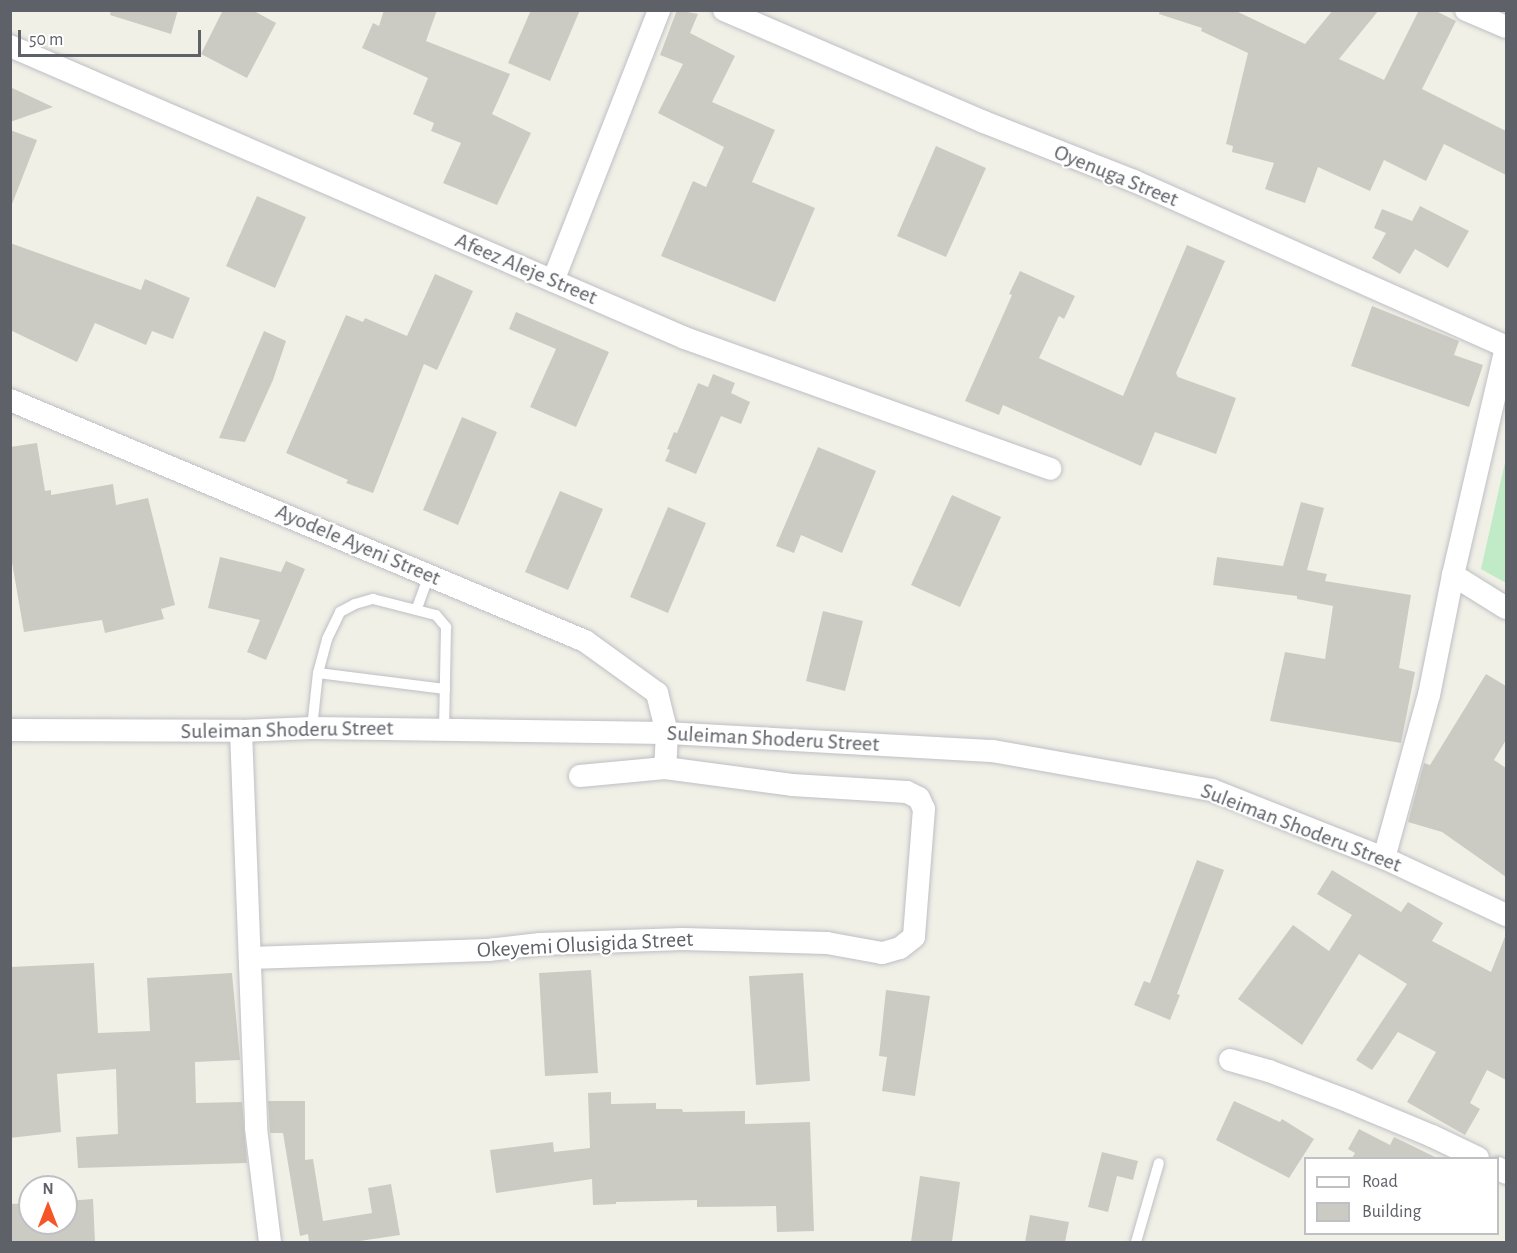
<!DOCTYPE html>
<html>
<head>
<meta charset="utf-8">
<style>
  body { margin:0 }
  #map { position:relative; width:1517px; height:1253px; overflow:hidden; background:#f1f0e6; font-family:"Alegreya Sans",sans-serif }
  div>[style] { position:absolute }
  .green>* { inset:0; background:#c1eac7 }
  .building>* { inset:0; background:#cccbc3 }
  .roads { filter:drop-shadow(0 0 2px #bebfc6) drop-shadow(0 0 2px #bebfc6) }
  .service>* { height:10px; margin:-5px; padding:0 5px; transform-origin:5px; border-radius:5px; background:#fff }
  .minor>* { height:22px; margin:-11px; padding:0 11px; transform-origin:11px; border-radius:11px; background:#fff }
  span { translate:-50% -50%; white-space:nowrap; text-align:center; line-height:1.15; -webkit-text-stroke:4.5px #fff; paint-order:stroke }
  .street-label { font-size:22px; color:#5e6168 }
  .frame { position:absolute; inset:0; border:12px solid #5e6168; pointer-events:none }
  .legend { position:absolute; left:1304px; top:1157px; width:195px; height:78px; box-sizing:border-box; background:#fff; border:2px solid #bfc0c3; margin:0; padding:8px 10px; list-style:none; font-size:18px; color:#5e6168 }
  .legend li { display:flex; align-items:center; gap:12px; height:30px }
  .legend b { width:30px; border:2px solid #bfc0c3 }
  .north { position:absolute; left:18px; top:1175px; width:60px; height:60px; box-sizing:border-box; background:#fff; border:2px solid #bfc0c3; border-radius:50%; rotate:0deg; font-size:16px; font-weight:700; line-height:24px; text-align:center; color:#5e6168 }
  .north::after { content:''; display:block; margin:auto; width:21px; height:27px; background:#f65527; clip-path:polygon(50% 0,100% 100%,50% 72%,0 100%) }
  .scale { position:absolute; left:18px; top:30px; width:183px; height:27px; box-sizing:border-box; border:3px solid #5e6168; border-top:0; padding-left:8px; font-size:18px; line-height:21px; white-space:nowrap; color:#5e6168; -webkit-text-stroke:4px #fff; paint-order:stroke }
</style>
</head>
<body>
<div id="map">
  <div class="green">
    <i style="clip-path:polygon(1506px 458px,1506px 583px,1481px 569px)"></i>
  </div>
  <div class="building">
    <i style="clip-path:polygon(111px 10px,178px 10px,171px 34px,110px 15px)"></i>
    <i style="clip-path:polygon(223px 10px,252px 10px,276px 23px,247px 78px,201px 54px)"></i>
    <i style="clip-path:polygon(384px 10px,437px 10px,426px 41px,510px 74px,492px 114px,531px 133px,497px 205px,443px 183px,461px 143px,431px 131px,434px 123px,413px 114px,428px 78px,362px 48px,373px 23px,379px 26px)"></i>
    <i style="clip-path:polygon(531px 10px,580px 10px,550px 81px,508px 63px)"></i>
    <i style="clip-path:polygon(677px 10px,698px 14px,690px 33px,735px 56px,712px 102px,775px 130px,752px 182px,815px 208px,775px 302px,661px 256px,693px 181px,706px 187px,724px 147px,658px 113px,683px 64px,660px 55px)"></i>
    <i style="clip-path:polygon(1160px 10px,1234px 10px,1305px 44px,1333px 10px,1379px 10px,1339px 59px,1384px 80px,1419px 10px,1434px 10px,1456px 21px,1422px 89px,1506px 131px,1506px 175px,1444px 144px,1426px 181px,1384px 160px,1370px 191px,1318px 167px,1305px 203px,1265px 189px,1274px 163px,1232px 152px,1233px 146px,1226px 144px,1248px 53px,1201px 31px,1202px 28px,1159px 14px)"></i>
    <i style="clip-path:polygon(10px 87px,53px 107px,10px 122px)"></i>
    <i style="clip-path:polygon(10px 130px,37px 140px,12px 204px,10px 204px)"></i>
    <i style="clip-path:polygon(936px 146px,986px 168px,946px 257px,897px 236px)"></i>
    <i style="clip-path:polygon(257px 196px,306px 217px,275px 288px,226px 266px)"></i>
    <i style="clip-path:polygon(1420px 206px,1469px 231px,1448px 268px,1415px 249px,1400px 274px,1372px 258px,1386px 233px,1374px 228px,1382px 209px,1412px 221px)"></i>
    <i style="clip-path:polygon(10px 243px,141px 290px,145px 279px,190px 298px,173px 339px,152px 331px,146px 345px,95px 323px,77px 362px,10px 330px)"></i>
    <i style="clip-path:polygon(1187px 245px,1225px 261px,1176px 373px,1178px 377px,1236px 398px,1216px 454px,1155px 432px,1141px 466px,1003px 405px,999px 415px,965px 401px,1012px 295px,1009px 294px,1020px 271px,1075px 296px,1064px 319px,1059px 316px,1039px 358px,1123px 396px)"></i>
    <i style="clip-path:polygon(435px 274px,473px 291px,437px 370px,424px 364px,373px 493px,346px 483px,348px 480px,286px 453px,346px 315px,363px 322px,365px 318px,407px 336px)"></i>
    <i style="clip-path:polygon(1372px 306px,1459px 341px,1454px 355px,1483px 365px,1469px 407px,1351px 366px)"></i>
    <i style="clip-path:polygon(516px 312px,609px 352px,576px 427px,530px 407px,556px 349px,509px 329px)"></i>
    <i style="clip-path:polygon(264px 331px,286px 341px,273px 380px,245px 442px,219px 438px)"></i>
    <i style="clip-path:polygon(713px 374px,735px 383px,731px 393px,750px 402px,741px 424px,721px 416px,696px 474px,665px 461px,670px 450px,667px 449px,674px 432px,677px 433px,698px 383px,708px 387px)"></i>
    <i style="clip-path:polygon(462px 417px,497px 432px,458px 525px,423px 510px)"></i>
    <i style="clip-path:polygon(37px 443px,45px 491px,51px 490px,51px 495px,113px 484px,116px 505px,148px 498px,175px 605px,161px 609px,164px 619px,105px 633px,102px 620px,24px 632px,10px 551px,10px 447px)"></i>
    <i style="clip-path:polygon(818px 447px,876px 471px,842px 553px,801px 535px,794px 553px,776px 546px)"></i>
    <i style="clip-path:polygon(560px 491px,603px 509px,568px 590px,525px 572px)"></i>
    <i style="clip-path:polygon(952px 495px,1001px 517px,960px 607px,911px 585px)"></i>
    <i style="clip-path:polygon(1301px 502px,1324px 508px,1307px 570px,1327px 574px,1325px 581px,1411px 595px,1399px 668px,1415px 672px,1401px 743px,1270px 721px,1285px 652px,1325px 659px,1333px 606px,1297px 599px,1297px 596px,1213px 585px,1217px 557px,1283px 566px)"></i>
    <i style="clip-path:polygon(668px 507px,706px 523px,668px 613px,630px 597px)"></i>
    <i style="clip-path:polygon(220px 557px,281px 572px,286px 561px,305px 569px,266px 660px,247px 652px,260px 620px,208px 608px)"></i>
    <i style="clip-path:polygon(823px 611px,863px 621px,845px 691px,806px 681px)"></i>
    <i style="clip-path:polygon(1486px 674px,1506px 686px,1506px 740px,1494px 760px,1506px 768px,1506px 877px,1442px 832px,1408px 822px,1424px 763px,1430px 765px)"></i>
    <i style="clip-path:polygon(1197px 860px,1224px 870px,1177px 994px,1180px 995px,1170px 1020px,1134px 1005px,1144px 981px,1150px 983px)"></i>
    <i style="clip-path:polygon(1332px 870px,1401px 912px,1408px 902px,1443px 923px,1432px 941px,1491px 972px,1506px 934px,1506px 1080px,1487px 1070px,1470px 1103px,1480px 1109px,1465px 1135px,1407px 1102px,1436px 1052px,1398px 1032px,1372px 1070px,1356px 1060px,1407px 984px,1359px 954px,1302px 1045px,1238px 999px,1293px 925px,1329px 951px,1352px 915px,1317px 894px)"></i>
    <i style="clip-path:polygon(94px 963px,98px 1033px,150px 1031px,147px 978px,232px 973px,240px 1060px,195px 1062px,196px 1103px,242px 1102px,247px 1163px,78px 1168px,76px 1137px,118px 1134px,116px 1069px,57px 1074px,61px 1132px,10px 1138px,10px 967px)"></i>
    <i style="clip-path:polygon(591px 970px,598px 1073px,545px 1076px,539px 973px)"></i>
    <i style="clip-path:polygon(803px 973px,810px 1081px,756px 1085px,749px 976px)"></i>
    <i style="clip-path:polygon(886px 990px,930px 996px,915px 1096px,882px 1091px,887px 1057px,879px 1056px)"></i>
    <i style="clip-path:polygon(611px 1092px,611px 1104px,656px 1103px,656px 1109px,682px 1109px,683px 1112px,745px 1111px,745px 1124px,810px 1122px,814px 1231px,777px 1232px,776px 1206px,697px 1207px,697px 1200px,616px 1202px,616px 1204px,593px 1205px,592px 1179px,496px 1193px,490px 1150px,553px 1142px,554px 1152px,590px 1148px,588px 1093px)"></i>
    <i style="clip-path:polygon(268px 1101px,305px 1101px,305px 1160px,313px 1159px,323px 1221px,372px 1213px,368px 1188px,391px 1184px,400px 1235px,353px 1242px,309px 1242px,308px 1234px,300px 1236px,283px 1133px,270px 1133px)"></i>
    <i style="clip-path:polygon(1234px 1101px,1280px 1122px,1282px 1119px,1314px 1139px,1289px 1178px,1216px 1140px)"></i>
    <i style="clip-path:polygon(1359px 1129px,1390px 1145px,1394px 1137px,1437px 1158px,1352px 1158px,1355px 1153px,1348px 1149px)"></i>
    <i style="clip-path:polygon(1102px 1152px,1138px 1161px,1133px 1180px,1117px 1176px,1108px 1212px,1088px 1207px)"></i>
    <i style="clip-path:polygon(920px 1176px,960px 1182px,952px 1242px,911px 1242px)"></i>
    <i style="clip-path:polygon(93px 1199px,95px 1242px,10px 1242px,10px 1204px,30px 1203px,30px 1223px,66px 1223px,66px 1201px)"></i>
    <i style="clip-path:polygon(1030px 1215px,1069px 1222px,1065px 1242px,1025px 1242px)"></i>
  </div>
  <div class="roads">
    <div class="service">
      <i style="left:417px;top:608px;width:35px;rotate:-70deg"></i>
      <i style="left:318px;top:673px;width:128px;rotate:7.2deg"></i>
      <i style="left:312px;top:728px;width:55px;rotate:-83.8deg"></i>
      <i style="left:318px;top:673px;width:35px;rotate:-75deg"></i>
      <i style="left:327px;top:639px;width:30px;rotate:-64deg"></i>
      <i style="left:340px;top:612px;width:17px;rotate:-28deg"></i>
      <i style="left:355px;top:604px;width:19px;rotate:-16deg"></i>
      <i style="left:373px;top:599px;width:65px;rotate:14.3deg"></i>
      <i style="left:436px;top:615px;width:16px;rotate:50deg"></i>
      <i style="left:446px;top:627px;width:102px;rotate:91.1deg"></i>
      <i style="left:1136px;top:1242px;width:82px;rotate:-73.8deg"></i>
    </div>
    <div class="minor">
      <i style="left:724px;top:10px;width:283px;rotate:23.3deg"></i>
      <i style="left:984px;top:122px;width:161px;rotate:21.5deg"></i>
      <i style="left:1134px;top:181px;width:407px;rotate:24deg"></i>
      <i style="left:1466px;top:10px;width:43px;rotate:23deg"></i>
      <i style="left:10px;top:46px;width:735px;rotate:23.39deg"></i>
      <i style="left:685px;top:338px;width:388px;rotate:19.7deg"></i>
      <i style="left:553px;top:281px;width:291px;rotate:-68.6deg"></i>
      <i style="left:10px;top:400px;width:623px;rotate:22.74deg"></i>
      <i style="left:585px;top:641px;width:89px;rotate:35.8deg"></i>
      <i style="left:657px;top:693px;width:41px;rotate:76deg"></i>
      <i style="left:667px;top:733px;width:35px;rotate:93deg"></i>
      <i style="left:665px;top:768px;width:128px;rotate:7.6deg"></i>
      <i style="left:792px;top:785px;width:115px;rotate:3.5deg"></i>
      <i style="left:907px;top:792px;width:13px;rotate:27deg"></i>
      <i style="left:919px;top:798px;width:12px;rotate:66deg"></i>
      <i style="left:924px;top:809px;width:128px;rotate:94.5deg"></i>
      <i style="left:914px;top:937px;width:18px;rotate:142deg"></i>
      <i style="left:900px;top:948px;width:19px;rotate:164deg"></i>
      <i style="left:882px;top:953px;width:56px;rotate:-169.7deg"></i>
      <i style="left:827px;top:943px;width:145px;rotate:-178.4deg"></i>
      <i style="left:682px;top:939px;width:142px;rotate:178deg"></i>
      <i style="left:540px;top:944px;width:52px;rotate:173.4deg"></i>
      <i style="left:488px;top:950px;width:238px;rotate:178.1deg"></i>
      <i style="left:1453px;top:575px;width:62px;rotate:31.9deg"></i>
      <i style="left:10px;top:730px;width:231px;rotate:0.2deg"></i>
      <i style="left:241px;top:731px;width:71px;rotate:-2.4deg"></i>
      <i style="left:312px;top:728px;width:355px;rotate:0.8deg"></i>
      <i style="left:667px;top:733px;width:326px;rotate:3.2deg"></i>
      <i style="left:993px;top:751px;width:222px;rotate:10.1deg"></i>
      <i style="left:1212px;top:790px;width:185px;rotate:21.6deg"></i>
      <i style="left:1384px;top:858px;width:135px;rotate:25deg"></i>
      <i style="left:241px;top:731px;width:397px;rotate:87.8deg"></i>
      <i style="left:256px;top:1128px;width:115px;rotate:83deg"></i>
      <i style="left:580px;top:776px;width:85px;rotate:-5.4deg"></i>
      <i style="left:1384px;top:858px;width:169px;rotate:-74.6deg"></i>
      <i style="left:1429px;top:695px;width:122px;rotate:-78.7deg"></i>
      <i style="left:1453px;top:575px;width:234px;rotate:-76.9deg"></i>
      <i style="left:1230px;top:1060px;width:41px;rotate:15.8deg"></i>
      <i style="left:1269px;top:1071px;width:87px;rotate:20.9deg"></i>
      <i style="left:1350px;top:1102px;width:89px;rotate:22.5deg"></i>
      <i style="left:1432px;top:1136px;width:51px;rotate:25.6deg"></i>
      <i style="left:1498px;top:1168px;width:9px;rotate:32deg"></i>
    </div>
  </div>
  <div class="street-label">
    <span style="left:1116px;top:176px;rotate:22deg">Oyenuga Street</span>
    <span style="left:526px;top:269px;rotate:23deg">Afeez Aleje Street</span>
    <span style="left:358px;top:545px;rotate:23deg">Ayodele Ayeni Street</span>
    <span style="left:287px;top:730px;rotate:-1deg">Suleiman Shoderu Street</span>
    <span style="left:773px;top:739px;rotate:3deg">Suleiman Shoderu Street</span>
    <span style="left:1301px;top:828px;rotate:21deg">Suleiman Shoderu Street</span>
    <span style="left:585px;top:945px;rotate:-3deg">Okeyemi Olusigida Street</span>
  </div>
  <div class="frame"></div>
  <ul class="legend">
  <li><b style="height:8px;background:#fff"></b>Road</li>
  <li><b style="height:16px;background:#cccbc3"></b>Building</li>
  </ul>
  <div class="north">N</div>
  <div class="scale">50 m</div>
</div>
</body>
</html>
